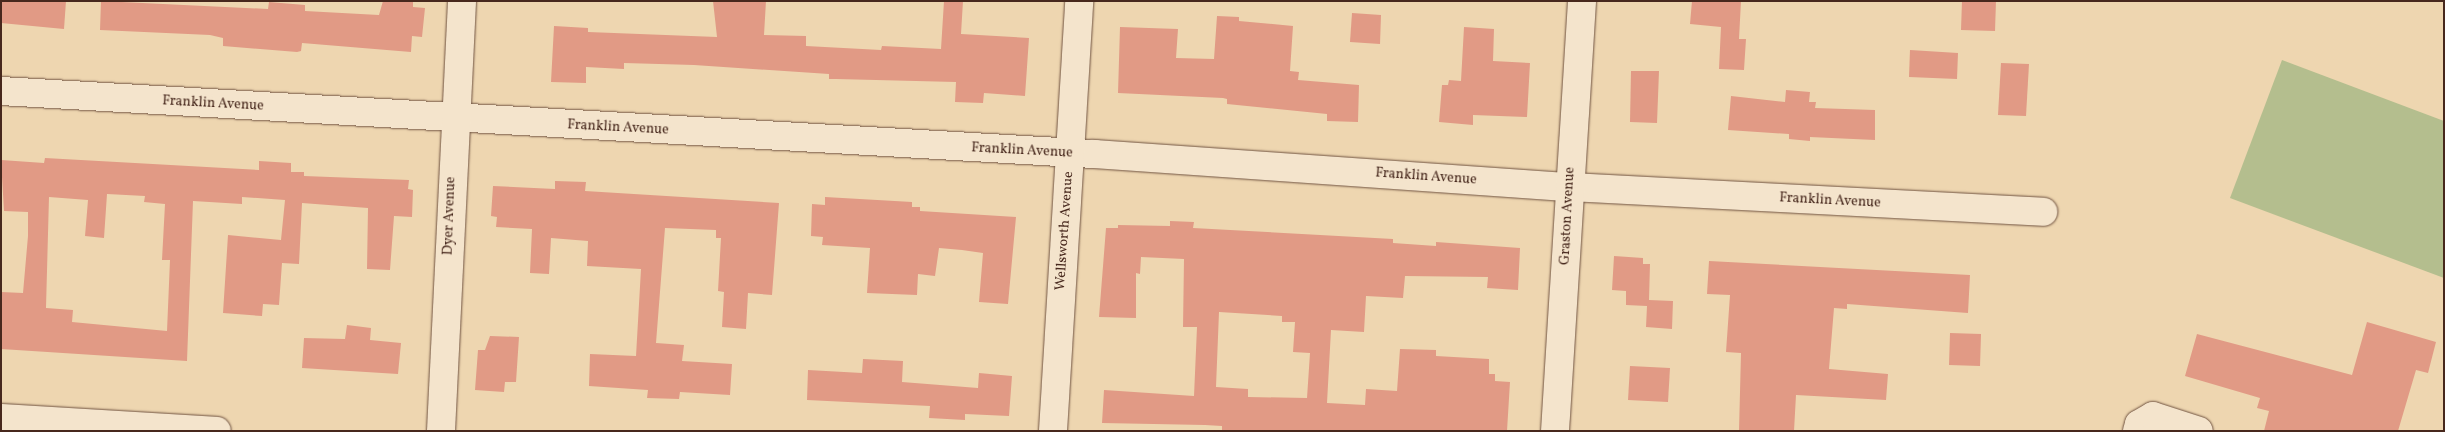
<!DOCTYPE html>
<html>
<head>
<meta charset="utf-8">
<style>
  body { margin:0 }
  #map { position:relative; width:2445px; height:432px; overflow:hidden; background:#eed6b0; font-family:Vollkorn,serif }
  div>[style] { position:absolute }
  .green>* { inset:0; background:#b4be8e }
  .building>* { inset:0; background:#e19a85 }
  .roads { filter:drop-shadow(0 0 1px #715442) drop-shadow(0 0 1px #715442) }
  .minor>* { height:28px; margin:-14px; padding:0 14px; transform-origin:14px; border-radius:14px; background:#f4e4cc }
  span { translate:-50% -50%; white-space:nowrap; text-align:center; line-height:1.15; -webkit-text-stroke:4px #f4e4cc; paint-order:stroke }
  .street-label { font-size:14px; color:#47281d }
  .frame { position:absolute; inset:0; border:2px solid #47281d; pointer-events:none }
</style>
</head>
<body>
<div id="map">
  <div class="green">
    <i style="clip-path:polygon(2282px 60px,2444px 121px,2444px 278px,2230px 198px)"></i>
  </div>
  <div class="building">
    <i style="clip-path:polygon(1px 1px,66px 1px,64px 29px,1px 23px)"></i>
    <i style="clip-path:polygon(101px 1px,268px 9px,269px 2px,305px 5px,305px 11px,379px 15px,383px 1px,413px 1px,413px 7px,425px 8px,422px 37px,412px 36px,411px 52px,302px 43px,301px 51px,297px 52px,223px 46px,223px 38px,210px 35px,100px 30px)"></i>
    <i style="clip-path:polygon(713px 1px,766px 1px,764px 35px,806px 36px,806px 46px,881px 50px,882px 46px,941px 49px,944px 1px,963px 1px,961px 34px,1029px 38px,1025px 96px,984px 93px,983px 103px,955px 102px,956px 82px,836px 79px,829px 79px,829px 74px,694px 65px,624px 63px,624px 69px,586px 67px,586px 83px,551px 82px,554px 26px,588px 28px,588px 32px,717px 37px)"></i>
    <i style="clip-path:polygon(1692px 1px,1741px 1px,1739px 39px,1746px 39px,1744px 70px,1719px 69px,1721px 27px,1690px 24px)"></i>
    <i style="clip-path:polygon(1962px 1px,1996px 1px,1995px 31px,1961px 30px)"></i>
    <i style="clip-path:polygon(1352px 13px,1381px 15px,1380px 44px,1350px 42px)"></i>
    <i style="clip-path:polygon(1217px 16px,1239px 17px,1239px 21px,1293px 26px,1290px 71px,1299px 72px,1298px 80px,1359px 85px,1358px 122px,1327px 121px,1327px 114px,1227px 104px,1227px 99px,1223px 98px,1118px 93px,1120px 27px,1178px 29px,1176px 58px,1214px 59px)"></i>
    <i style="clip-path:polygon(1464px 27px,1494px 29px,1493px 61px,1530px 63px,1527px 117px,1473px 115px,1473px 125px,1439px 122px,1442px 85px,1448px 85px,1449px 80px,1461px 81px)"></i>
    <i style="clip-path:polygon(1910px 50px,1958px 53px,1957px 79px,1909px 77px)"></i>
    <i style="clip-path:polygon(2001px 63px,2029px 64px,2026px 116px,1998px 115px)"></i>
    <i style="clip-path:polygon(1631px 71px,1659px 71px,1657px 123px,1630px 122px)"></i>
    <i style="clip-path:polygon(1786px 90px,1810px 92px,1809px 102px,1816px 102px,1815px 108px,1875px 110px,1875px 140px,1810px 137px,1810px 141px,1789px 139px,1789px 134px,1728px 130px,1731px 96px,1785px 102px)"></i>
    <i style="clip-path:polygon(evenodd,45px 158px,259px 170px,259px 161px,291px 163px,291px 172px,304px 172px,304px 176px,409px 180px,408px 189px,413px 190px,412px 217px,394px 216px,390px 270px,367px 269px,368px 208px,302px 203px,299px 264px,282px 263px,279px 305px,263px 304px,262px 316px,223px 313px,228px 235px,281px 240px,285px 200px,242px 197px,242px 204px,193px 201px,187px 361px,1px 349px,1px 292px,23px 293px,28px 236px,28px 212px,4px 211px,1px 160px,44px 163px,45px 158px,107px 194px,145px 196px,144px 202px,165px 204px,162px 260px,170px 260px,167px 331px,72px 322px,73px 310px,46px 308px,49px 197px,88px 200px,85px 236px,104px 238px,107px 194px)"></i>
    <i style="clip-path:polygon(555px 181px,586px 182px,585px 191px,779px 203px,772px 295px,748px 293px,746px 329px,722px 327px,724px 292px,718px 291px,721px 238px,716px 238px,716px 230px,665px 228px,656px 343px,684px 345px,682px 361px,732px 364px,730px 395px,680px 392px,679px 399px,647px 398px,648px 390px,589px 386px,590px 354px,636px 356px,641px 269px,587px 266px,588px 241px,551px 238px,549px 274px,530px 273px,532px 229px,496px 227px,497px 217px,491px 216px,493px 186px,555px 189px)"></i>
    <i style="clip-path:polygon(825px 197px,912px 202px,912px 207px,920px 207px,920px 211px,1016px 217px,1008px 304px,979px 302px,983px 253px,962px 250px,939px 248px,935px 276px,918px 274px,917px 295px,867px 293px,870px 248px,822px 245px,823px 237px,811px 236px,812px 204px,825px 205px)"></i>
    <i style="clip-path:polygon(evenodd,1170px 221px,1194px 222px,1193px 228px,1393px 239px,1393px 243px,1436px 246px,1436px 242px,1520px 248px,1518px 290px,1487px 288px,1488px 277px,1405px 276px,1403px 298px,1366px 296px,1364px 332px,1331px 330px,1327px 403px,1365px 405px,1366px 389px,1397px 391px,1400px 349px,1436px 350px,1436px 356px,1489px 359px,1489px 374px,1495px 374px,1495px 381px,1510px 382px,1507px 431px,1222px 431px,1222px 426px,1205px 425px,1102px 423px,1104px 390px,1194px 396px,1197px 327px,1183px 327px,1184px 259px,1141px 257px,1140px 274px,1136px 273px,1136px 318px,1099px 317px,1106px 228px,1118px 228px,1118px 225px,1170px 226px,1170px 221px,1219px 312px,1282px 316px,1282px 322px,1295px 322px,1293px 352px,1310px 353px,1307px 398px,1248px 397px,1248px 389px,1216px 387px,1219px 312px)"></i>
    <i style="clip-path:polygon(1614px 256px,1643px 258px,1643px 264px,1650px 264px,1649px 300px,1673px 301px,1672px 329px,1646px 327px,1647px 306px,1626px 305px,1626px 291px,1612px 290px)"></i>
    <i style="clip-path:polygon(1709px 261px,1970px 275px,1968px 313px,1847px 304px,1847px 309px,1834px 308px,1829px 369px,1888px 374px,1886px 400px,1796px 395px,1794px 431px,1739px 431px,1741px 353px,1726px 352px,1730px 295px,1707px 294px)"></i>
    <i style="clip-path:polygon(2367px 322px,2436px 342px,2428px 373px,2416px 370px,2398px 431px,2264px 431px,2269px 411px,2257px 408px,2260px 398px,2185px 376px,2197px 334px,2352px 375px)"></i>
    <i style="clip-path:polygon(347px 325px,371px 328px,370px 340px,401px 343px,398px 374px,302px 368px,304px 338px,345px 339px)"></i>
    <i style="clip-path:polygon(1950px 333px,1981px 334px,1980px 366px,1949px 365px)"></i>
    <i style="clip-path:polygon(490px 336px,519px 337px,516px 382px,505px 382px,504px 392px,475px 390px,478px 350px,485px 350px)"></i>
    <i style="clip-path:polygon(863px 359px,903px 361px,902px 382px,978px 388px,979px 373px,1012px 376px,1009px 416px,965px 414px,965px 420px,929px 418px,930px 406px,807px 400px,808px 370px,862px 373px)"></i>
    <i style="clip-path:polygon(1630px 366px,1670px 368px,1668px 402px,1628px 400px)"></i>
  </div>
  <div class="roads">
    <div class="minor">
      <i style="left:1px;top:91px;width:1095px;rotate:3.3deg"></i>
      <i style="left:1094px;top:154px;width:477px;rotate:4deg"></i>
      <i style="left:1570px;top:187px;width:474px;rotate:3deg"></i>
      <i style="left:1px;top:418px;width:216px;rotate:3.4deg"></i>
      <i style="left:441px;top:431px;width:431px;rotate:-87.2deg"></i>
      <i style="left:1053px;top:431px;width:431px;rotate:-86.5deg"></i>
      <i style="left:1555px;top:431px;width:431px;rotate:-86.4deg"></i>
      <i style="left:2137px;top:431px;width:7px;rotate:-74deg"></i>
      <i style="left:2139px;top:424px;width:16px;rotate:-30deg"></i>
      <i style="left:2153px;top:416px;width:48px;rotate:18.1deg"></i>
    </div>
  </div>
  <div class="street-label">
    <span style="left:213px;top:104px;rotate:3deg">Franklin Avenue</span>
    <span style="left:618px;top:128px;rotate:3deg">Franklin Avenue</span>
    <span style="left:1022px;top:151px;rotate:3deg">Franklin Avenue</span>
    <span style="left:1426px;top:177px;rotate:4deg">Franklin Avenue</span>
    <span style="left:1830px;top:201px;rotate:3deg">Franklin Avenue</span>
    <span style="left:450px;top:216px;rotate:-88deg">Dyer Avenue</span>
    <span style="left:1568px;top:216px;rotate:-87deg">Graston Avenue</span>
    <span style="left:1065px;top:231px;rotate:-86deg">Wellsworth Avenue</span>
  </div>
  <div class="frame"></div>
</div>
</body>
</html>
